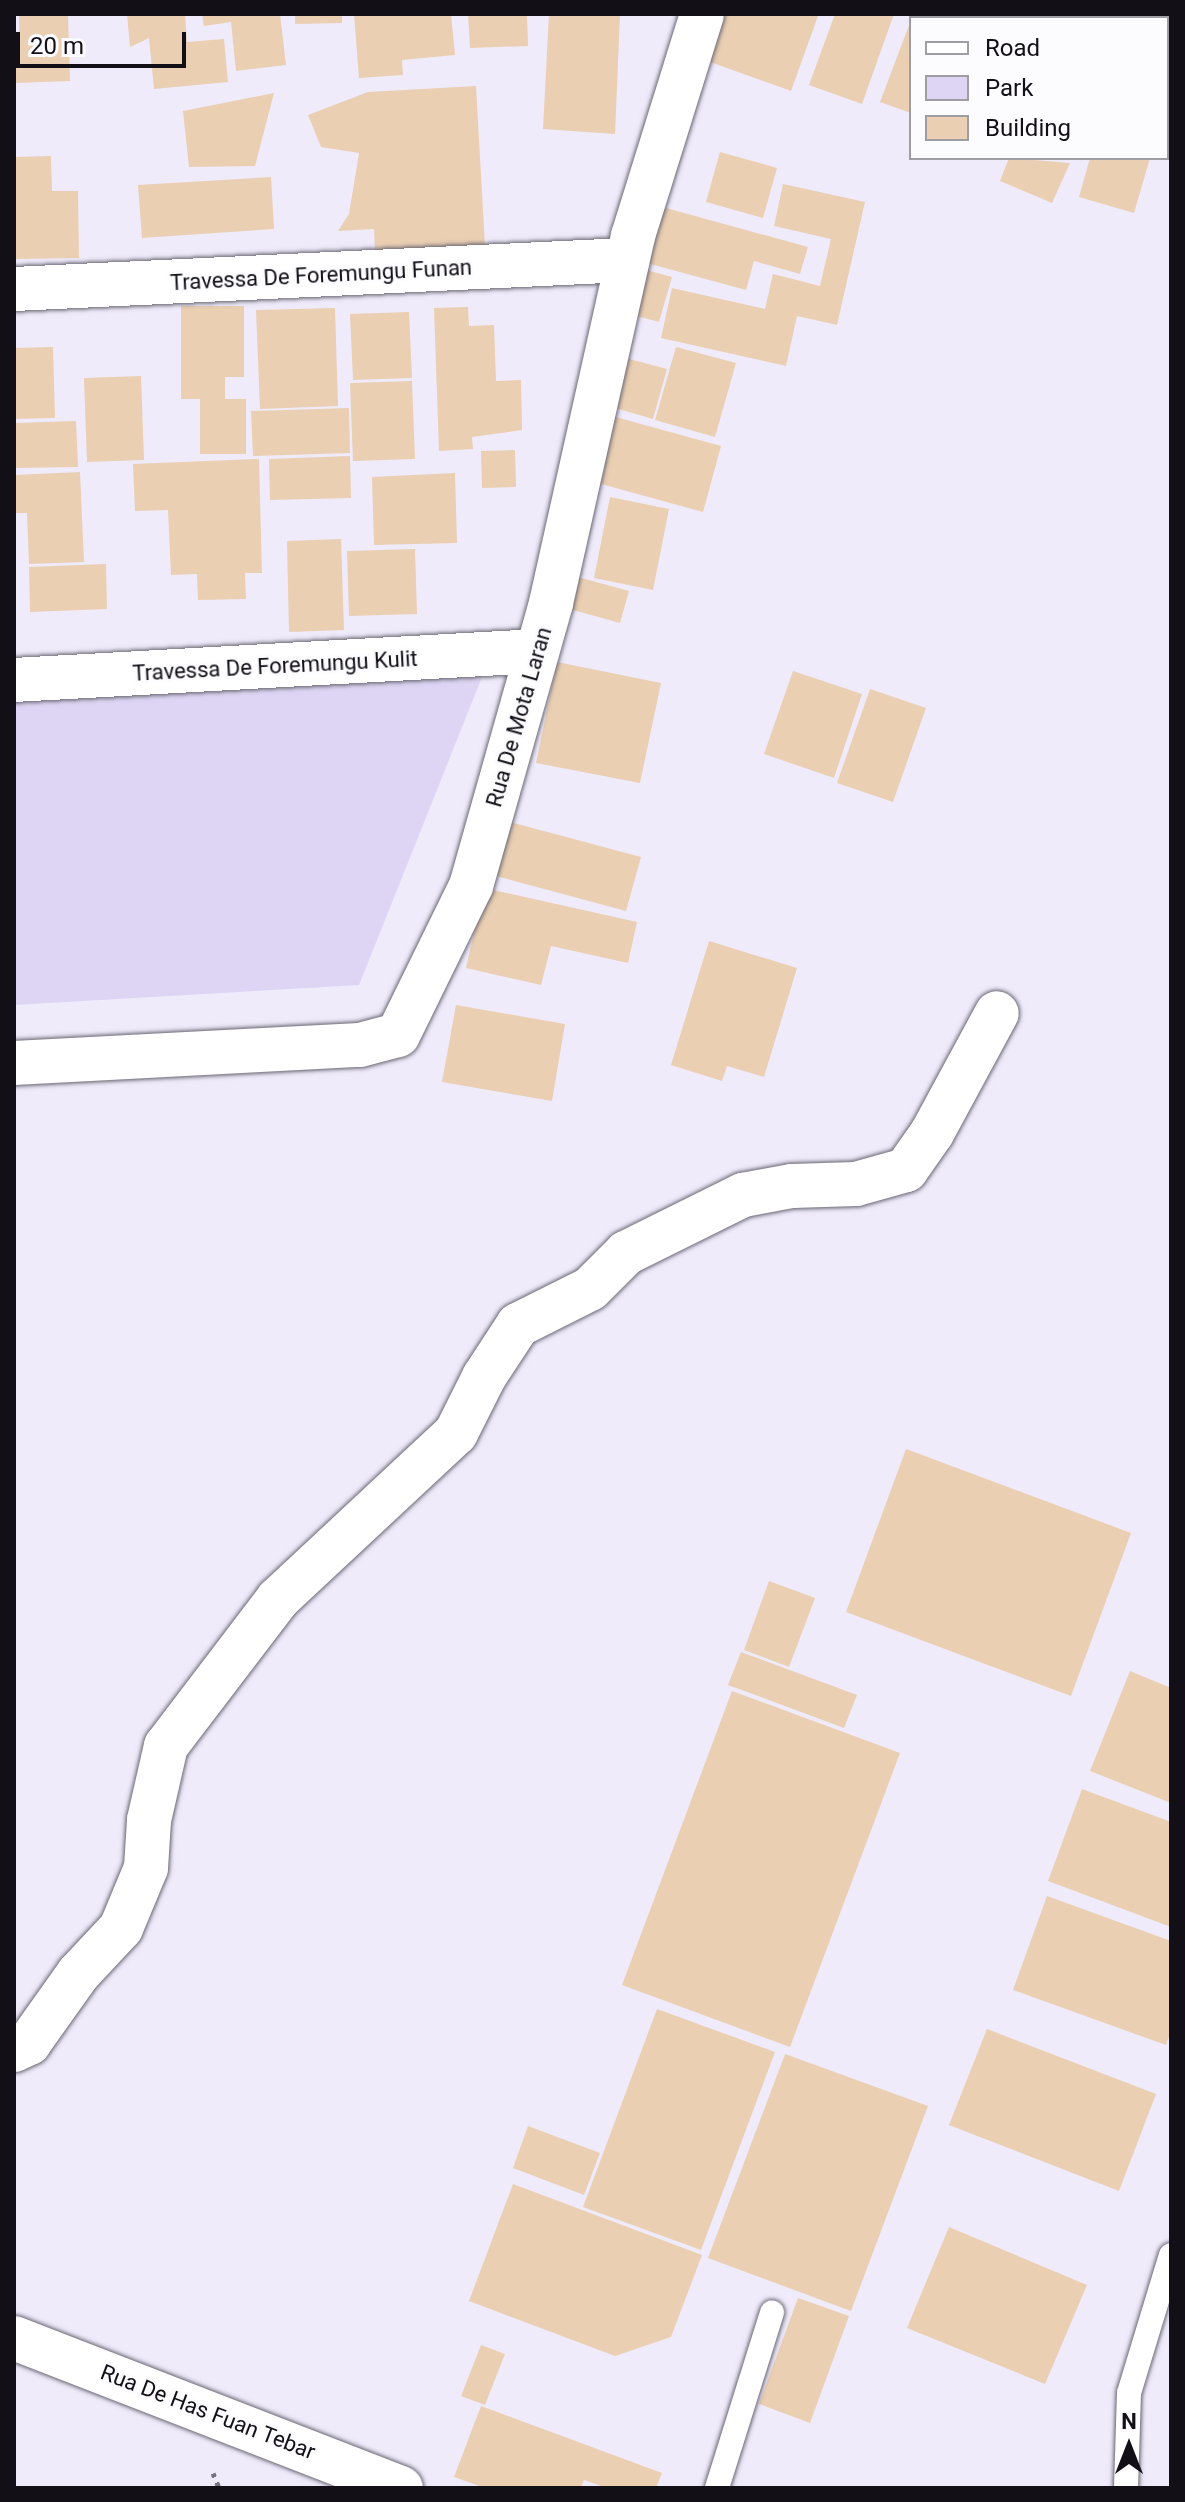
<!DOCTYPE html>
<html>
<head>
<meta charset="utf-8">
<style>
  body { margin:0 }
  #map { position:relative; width:1185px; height:2502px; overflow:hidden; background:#efebfb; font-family:Roboto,sans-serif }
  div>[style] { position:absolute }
  .green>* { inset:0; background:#ddd5f3 }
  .building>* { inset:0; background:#eacfb2 }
  .path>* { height:5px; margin-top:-2.5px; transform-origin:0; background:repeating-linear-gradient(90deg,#77747f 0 4px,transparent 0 10px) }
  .roads { filter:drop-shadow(0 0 2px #6a6774) drop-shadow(0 0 2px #6a6774) }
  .service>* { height:24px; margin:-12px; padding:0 12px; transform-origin:12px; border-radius:12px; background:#fff }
  .minor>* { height:44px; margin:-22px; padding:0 22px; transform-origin:22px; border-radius:22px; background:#fff }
  .tertiary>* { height:44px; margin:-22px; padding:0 22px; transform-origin:22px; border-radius:22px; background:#fff }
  span { translate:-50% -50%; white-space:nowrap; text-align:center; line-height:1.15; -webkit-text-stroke:6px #fcfbfe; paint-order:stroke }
  .street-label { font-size:22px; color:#121016 }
  .frame { position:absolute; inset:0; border:16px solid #121016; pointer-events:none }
  .legend { position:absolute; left:909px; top:16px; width:260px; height:144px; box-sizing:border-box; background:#fcfbfe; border:2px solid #9e9da1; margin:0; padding:10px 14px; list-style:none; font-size:24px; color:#121016 }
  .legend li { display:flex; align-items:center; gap:16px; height:40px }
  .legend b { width:40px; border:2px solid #9e9da1 }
  .north { position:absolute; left:1089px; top:2406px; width:80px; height:80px; -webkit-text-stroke:6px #fcfbfe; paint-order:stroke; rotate:0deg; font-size:22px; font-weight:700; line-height:32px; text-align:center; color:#121016 }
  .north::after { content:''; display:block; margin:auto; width:28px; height:36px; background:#121016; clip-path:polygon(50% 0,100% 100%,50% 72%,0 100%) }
  .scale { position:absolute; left:16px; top:32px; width:170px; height:36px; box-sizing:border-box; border:4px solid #121016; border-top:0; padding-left:10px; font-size:24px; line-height:28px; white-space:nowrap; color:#121016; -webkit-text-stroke:6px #fcfbfe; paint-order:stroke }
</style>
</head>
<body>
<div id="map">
  <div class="green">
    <i style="clip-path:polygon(484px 672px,359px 985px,14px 1005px,14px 699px)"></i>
  </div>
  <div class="building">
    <i style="clip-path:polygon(19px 14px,68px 14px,70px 81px,14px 83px,14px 26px,20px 71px)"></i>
    <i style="clip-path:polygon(127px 14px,185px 14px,187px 42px,224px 39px,228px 82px,154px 89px,149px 38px,130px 47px)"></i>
    <i style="clip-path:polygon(202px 14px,280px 14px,286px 65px,236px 71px,231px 22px,204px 26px)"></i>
    <i style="clip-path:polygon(295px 14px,342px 14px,342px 23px,295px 24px)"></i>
    <i style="clip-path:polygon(354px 14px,451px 14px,455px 55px,402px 60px,403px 75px,359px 78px)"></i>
    <i style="clip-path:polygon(468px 14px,527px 14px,528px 46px,470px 48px)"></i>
    <i style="clip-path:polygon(549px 14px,620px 14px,615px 134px,543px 129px)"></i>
    <i style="clip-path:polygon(712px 14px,818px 16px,791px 91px,696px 57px)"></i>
    <i style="clip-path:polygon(835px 14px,894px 14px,862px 104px,809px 85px)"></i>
    <i style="clip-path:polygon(913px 14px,943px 14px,953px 18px,912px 18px)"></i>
    <i style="clip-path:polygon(1148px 14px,1171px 14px,1171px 37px,1167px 18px,1147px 18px)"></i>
    <i style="clip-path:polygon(911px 20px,911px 113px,880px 102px)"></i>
    <i style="clip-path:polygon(476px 86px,485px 246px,375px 252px,374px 229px,338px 231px,349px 214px,359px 153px,321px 147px,308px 115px,368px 92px)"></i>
    <i style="clip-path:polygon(274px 93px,255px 166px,189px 167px,183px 111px)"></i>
    <i style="clip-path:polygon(720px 152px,777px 168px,763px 218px,706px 202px)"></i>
    <i style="clip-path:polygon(51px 156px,52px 191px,78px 191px,79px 258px,14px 259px,14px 157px)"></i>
    <i style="clip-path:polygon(1009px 158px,1070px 163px,1052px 203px,1000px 181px)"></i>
    <i style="clip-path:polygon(1090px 158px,1150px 158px,1134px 213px,1079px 197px)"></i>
    <i style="clip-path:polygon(271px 177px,274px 229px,142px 238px,138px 185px)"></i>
    <i style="clip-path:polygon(783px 184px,865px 202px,837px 325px,797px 316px,786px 366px,661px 338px,672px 288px,765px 309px,773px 274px,820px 286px,831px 239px,774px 226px)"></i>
    <i style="clip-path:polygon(648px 203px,808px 247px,800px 274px,754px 261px,746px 290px,632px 259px)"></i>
    <i style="clip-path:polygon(631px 266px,672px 277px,659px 322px,618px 311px)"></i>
    <i style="clip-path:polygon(181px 306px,244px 306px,244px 377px,225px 377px,225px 399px,246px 399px,246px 454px,200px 454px,200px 399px,181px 399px)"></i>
    <i style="clip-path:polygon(468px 307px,469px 326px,494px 325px,496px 381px,521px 380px,522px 430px,472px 437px,473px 449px,439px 451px,434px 308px)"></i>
    <i style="clip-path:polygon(335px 308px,338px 406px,260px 409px,256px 310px)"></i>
    <i style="clip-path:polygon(409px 312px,412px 378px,353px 380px,350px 314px)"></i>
    <i style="clip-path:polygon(53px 347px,55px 418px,14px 419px,14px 348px)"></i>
    <i style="clip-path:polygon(676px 347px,736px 363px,715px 437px,655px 420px)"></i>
    <i style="clip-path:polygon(618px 356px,667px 369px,653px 419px,605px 405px)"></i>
    <i style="clip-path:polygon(141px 376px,144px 460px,87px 462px,84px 378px)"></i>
    <i style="clip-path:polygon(412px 381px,415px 459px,353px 461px,350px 383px)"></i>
    <i style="clip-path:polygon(349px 408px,350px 453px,253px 456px,251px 411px)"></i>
    <i style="clip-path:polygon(601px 413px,721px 446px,703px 512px,583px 479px)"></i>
    <i style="clip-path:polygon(76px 421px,78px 467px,14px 468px,14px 423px)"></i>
    <i style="clip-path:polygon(515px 450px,516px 487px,482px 488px,481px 451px)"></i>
    <i style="clip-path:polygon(350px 456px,351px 498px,270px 500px,269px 459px)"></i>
    <i style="clip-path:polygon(259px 459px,262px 573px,245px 573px,246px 599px,198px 600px,197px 574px,171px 575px,168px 510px,135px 511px,133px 464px)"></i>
    <i style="clip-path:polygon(80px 472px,84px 562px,29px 564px,27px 513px,14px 513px,14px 475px)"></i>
    <i style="clip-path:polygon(455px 473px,457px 543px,374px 545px,372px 477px)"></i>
    <i style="clip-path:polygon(610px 497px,669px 509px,653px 590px,594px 578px)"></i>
    <i style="clip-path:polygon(341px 539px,344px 630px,289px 632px,287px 541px)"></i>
    <i style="clip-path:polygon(415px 549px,417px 614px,349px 616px,347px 551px)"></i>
    <i style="clip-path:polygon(106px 564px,107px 609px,30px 612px,29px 567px)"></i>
    <i style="clip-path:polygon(574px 576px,629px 591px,620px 623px,566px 608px)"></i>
    <i style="clip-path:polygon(557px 662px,661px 683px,640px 783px,536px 763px)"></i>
    <i style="clip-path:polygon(793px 671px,862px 694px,834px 778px,764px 754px)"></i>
    <i style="clip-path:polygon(870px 689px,926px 708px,893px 802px,837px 783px)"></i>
    <i style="clip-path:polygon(510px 822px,641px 857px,626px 911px,496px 876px)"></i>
    <i style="clip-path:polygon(484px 888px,637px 922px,628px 963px,551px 946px,541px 985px,466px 968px)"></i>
    <i style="clip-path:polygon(709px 941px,797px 968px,764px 1077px,727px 1066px,722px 1081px,671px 1065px)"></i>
    <i style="clip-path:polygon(456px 1005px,565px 1024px,552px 1101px,442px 1082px)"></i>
    <i style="clip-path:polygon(906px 1449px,1131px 1533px,1071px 1696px,846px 1612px)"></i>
    <i style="clip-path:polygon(769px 1581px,815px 1598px,789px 1667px,744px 1650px)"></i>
    <i style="clip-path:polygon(741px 1652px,857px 1695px,844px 1728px,728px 1685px)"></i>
    <i style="clip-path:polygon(1130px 1671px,1171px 1688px,1171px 1803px,1090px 1771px)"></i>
    <i style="clip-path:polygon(732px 1691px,900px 1753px,790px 2047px,622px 1985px)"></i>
    <i style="clip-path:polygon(1082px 1789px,1171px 1822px,1171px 1927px,1048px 1881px)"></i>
    <i style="clip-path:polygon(1047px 1896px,1171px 1941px,1171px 2031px,1166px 2045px,1013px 1990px)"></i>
    <i style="clip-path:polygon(657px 2009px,775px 2052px,701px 2250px,583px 2207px)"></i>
    <i style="clip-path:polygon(987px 2029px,1156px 2094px,1119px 2191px,949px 2125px)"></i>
    <i style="clip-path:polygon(785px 2054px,928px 2106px,851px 2311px,708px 2258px)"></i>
    <i style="clip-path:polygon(528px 2126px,600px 2153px,584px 2195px,513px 2168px)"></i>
    <i style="clip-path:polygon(513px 2184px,702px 2255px,671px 2337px,615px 2356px,469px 2301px)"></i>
    <i style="clip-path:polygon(949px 2227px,1087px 2285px,1045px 2384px,907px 2328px)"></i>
    <i style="clip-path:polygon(798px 2298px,849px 2316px,810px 2423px,759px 2404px)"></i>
    <i style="clip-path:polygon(481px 2345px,505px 2354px,485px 2405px,461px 2396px)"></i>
    <i style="clip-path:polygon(481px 2406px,662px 2473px,656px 2488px,607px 2488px,584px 2480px,581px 2488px,485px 2488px,454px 2477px)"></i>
  </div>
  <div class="path">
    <i style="left:213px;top:2473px;width:16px;rotate:68deg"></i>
  </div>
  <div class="roads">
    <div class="service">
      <i style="left:717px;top:2488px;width:184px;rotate:-72.6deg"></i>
      <i style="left:1126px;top:2488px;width:95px;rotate:-88.2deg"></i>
      <i style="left:1129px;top:2393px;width:144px;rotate:-73.1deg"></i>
    </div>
    <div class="minor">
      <i style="left:14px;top:289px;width:614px;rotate:-2.71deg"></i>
      <i style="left:14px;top:680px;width:524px;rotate:-3.17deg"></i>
      <i style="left:14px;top:1063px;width:346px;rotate:-3deg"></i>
      <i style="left:360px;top:1045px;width:39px;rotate:-15deg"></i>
      <i style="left:398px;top:1035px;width:166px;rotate:-63.9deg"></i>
      <i style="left:471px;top:886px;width:294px;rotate:-74.2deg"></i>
      <i style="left:551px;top:603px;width:376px;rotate:-77.4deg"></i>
      <i style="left:633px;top:236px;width:232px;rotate:-72.7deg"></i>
      <i style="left:14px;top:2050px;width:17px;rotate:-25deg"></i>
      <i style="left:29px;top:2043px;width:85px;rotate:-54.6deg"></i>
      <i style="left:78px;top:1974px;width:63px;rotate:-46.9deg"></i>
      <i style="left:121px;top:1928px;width:65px;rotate:-67.4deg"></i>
      <i style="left:146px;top:1868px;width:48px;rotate:-86.4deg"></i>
      <i style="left:149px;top:1820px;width:76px;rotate:-77.1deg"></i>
      <i style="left:166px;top:1746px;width:185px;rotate:-52.7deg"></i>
      <i style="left:278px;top:1599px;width:243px;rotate:-43deg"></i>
      <i style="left:456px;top:1433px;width:63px;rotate:-63.4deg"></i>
      <i style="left:484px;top:1377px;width:62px;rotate:-56.8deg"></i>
      <i style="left:518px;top:1325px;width:80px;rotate:-26.6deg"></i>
      <i style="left:590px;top:1289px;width:51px;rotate:-45deg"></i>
      <i style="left:626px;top:1253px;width:131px;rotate:-26.4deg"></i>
      <i style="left:743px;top:1195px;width:50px;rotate:-10.4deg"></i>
      <i style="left:792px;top:1186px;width:64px;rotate:-1.8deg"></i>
      <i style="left:856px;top:1184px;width:52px;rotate:-15.6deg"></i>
      <i style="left:906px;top:1170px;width:45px;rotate:-54.9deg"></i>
      <i style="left:932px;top:1133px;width:136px;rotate:-61.6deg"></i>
    </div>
    <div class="tertiary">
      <i style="left:14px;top:2338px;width:415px;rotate:21.2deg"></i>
    </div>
  </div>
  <div class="street-label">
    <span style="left:321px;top:275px;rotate:-3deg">Travessa De Foremungu Funan</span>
    <span style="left:275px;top:666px;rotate:-3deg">Travessa De Foremungu Kulit</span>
    <span style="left:519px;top:717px;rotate:-74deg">Rua De Mota Laran</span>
    <span style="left:208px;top:2412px;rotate:21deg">Rua De Has Fuan Tebar</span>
  </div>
  <div class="frame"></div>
  <ul class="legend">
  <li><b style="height:10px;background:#fff"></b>Road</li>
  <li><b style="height:22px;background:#ddd5f3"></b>Park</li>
  <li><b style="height:22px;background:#eacfb2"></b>Building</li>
  </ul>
  <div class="north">N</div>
  <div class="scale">20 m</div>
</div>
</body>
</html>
